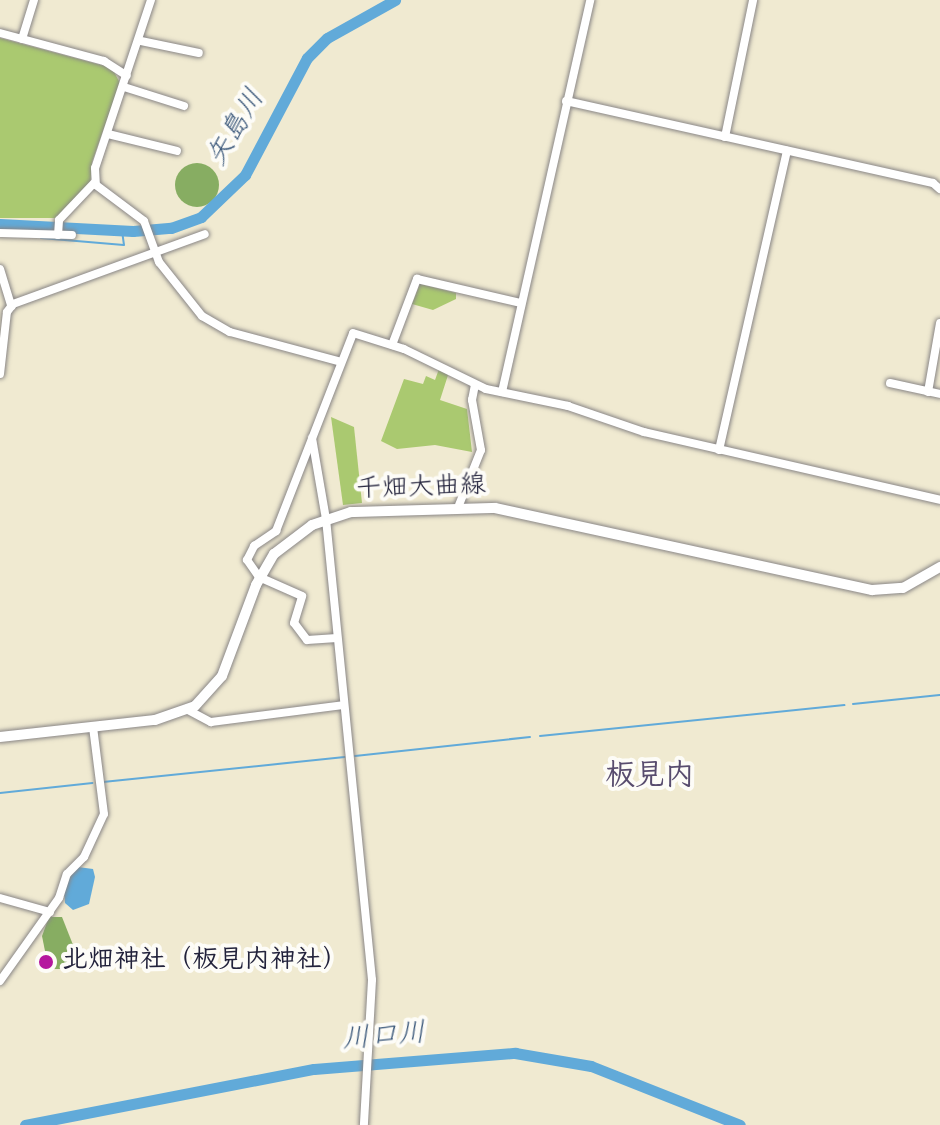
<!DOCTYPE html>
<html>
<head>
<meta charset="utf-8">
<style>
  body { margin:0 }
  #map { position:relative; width:940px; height:1125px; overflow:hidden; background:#f0ead1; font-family:Dekko,"Klee One",sans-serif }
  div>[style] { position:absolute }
  .green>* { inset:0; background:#aac970 }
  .forest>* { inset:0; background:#87ad62 }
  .round { border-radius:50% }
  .water>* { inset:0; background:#61aad9 }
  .stream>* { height:2px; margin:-1px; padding:0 1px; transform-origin:1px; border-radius:1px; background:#61aad9 }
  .river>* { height:11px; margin:-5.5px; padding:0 5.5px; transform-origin:5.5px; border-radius:5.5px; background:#61aad9 }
  .roads { filter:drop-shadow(0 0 2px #898686) drop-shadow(0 0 2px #898686) }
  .minor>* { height:8px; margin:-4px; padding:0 4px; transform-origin:4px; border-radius:4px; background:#fff }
  .major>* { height:10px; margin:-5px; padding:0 5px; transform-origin:5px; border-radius:5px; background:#fff }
  .dots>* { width:22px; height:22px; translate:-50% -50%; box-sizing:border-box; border:4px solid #fdfcf7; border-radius:50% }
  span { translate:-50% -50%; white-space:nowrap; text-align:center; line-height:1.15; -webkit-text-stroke:8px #fdfcf7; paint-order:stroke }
  .street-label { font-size:26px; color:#22223b }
  .poi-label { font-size:26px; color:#22223b; font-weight:700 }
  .left { translate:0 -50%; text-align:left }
  .water-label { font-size:28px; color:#3b587a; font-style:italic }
  .quarter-label { font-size:30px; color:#584c6e; font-weight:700 }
</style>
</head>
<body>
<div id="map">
  <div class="green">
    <i style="clip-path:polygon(0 38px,112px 68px,120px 83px,92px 162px,90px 185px,58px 218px,0 218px)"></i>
    <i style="clip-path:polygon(420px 284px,456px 293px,456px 299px,433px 310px,412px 304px)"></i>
    <i style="clip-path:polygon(439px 369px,449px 372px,440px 400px,467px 409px,472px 452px,435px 445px,397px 449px,381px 441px,404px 379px,423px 384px,426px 376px,435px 380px)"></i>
    <i style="clip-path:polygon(331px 417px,354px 427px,362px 503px,343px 505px)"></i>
  </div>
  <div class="forest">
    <i class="round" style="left:175px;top:163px;width:44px;height:44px"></i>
    <i style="clip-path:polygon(49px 917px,62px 917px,77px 955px,66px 969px,54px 969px,45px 951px,42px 936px)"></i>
  </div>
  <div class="water">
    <i style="clip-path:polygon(78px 867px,93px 869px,95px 877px,89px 904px,73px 910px,65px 903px,64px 891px,71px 870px)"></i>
  </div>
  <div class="stream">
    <i style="left:41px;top:238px;width:83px;rotate:4.8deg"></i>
    <i style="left:124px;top:245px;width:14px;rotate:-98deg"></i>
    <i style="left:853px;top:704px;width:87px;rotate:-5.9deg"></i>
    <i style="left:540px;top:736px;width:306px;rotate:-5.8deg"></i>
    <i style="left:355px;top:756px;width:176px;rotate:-6.2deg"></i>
    <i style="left:103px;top:782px;width:243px;rotate:-5.9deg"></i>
    <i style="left:0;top:793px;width:93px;rotate:-6.2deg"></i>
  </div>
  <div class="river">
    <i style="left:0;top:224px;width:133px;rotate:3deg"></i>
    <i style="left:133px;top:231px;width:38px;rotate:-5deg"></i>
    <i style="left:171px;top:228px;width:32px;rotate:-20deg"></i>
    <i style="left:201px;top:217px;width:61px;rotate:-43.7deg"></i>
    <i style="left:245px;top:175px;width:132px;rotate:-62.1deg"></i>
    <i style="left:307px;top:58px;width:28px;rotate:-45deg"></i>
    <i style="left:327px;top:38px;width:78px;rotate:-29.2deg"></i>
    <i style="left:25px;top:1125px;width:294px;rotate:-11deg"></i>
    <i style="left:314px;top:1069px;width:202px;rotate:-4.6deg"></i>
    <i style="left:515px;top:1053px;width:77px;rotate:9.7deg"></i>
    <i style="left:591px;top:1066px;width:160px;rotate:21.6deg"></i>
  </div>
  <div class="roads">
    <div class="minor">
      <i style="left:151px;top:0;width:177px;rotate:108.4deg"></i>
      <i style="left:95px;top:168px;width:17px;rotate:87deg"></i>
      <i style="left:96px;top:185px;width:60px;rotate:36.9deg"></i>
      <i style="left:144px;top:221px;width:44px;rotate:69.9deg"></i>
      <i style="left:159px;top:262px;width:69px;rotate:51.5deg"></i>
      <i style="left:202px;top:316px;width:32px;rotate:30deg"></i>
      <i style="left:230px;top:332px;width:115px;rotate:15.1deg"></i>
      <i style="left:0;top:33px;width:108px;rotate:15.1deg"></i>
      <i style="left:104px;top:61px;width:27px;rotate:33deg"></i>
      <i style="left:22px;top:39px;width:41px;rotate:-72.9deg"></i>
      <i style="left:141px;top:41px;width:59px;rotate:11.7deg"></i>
      <i style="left:124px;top:87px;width:63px;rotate:17.6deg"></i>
      <i style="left:566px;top:101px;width:376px;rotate:12.6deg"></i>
      <i style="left:933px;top:183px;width:9px;rotate:41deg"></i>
      <i style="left:108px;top:134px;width:71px;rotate:13.8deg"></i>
      <i style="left:725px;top:137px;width:140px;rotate:-78.4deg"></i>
      <i style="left:0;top:233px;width:72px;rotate:1.6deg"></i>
      <i style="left:58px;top:235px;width:15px;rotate:-86deg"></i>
      <i style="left:59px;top:220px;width:52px;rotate:-46.5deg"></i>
      <i style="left:0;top:269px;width:39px;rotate:73deg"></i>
      <i style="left:392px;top:345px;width:71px;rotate:-69.3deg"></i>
      <i style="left:417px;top:279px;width:107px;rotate:13deg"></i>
      <i style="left:0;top:374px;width:62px;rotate:-83.6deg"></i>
      <i style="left:7px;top:312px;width:10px;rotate:-53deg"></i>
      <i style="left:13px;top:304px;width:204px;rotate:-20deg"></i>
      <i style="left:890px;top:383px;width:51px;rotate:12.4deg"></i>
      <i style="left:502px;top:392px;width:402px;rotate:-77.3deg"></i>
      <i style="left:928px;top:392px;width:70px;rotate:-80.1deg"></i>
      <i style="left:312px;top:438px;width:82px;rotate:80.2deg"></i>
      <i style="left:326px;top:519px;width:463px;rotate:84.3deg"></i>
      <i style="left:372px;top:980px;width:145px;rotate:93.2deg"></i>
      <i style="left:719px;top:450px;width:307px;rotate:-77.2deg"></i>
      <i style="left:459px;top:505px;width:59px;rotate:-68.2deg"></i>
      <i style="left:481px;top:450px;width:51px;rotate:-100.2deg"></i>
      <i style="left:472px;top:400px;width:15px;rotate:-79deg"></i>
      <i style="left:337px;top:638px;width:30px;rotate:176deg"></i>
      <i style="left:307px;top:640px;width:21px;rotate:-127deg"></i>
      <i style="left:294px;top:623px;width:28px;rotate:-73deg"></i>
      <i style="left:302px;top:596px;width:47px;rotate:-156.2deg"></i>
      <i style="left:259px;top:577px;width:21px;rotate:-125deg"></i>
      <i style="left:247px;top:560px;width:16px;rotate:-63deg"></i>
      <i style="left:254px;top:546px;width:27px;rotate:-34deg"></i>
      <i style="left:276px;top:531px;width:212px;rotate:-68.7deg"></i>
      <i style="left:353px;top:333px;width:53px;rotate:17.4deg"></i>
      <i style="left:404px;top:349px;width:91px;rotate:26deg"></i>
      <i style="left:486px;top:389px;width:84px;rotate:11.7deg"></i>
      <i style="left:568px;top:406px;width:80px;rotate:18.9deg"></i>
      <i style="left:644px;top:432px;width:304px;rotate:12.9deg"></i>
      <i style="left:188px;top:710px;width:26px;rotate:28deg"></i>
      <i style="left:211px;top:722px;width:133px;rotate:-7.3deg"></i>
      <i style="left:0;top:898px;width:52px;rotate:15.6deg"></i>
      <i style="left:0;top:981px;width:102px;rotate:-54.6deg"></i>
      <i style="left:59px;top:898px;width:25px;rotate:-72deg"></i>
      <i style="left:67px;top:874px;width:24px;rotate:-45deg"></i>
      <i style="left:84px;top:857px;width:47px;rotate:-65.1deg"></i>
      <i style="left:104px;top:814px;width:88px;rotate:-97.2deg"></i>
    </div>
    <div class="major">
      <i style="left:0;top:737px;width:156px;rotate:-6.3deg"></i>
      <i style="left:155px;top:720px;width:42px;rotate:-19.3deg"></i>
      <i style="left:195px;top:706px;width:40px;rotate:-48deg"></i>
      <i style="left:222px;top:676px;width:97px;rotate:-69.5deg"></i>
      <i style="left:256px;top:585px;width:36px;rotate:-60deg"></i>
      <i style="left:274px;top:554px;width:48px;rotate:-37.3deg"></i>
      <i style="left:312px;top:525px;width:41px;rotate:-18.4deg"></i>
      <i style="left:351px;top:512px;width:144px;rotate:-1.6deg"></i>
      <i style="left:495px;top:508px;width:386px;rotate:12.3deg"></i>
      <i style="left:872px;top:590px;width:31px;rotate:-4deg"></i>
      <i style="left:903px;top:588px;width:43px;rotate:-29.6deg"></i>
    </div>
  </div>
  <div class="dots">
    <i style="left:46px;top:962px;background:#b5179e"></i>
  </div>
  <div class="street-label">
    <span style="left:421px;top:489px;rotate:-2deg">千畑大曲線</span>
  </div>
  <div class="poi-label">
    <span class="left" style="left:62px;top:962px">北畑神社（板見内神社）</span>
  </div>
  <div class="water-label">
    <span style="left:238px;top:129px;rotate:-59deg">矢島川</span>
    <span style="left:384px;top:1039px;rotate:-5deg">川口川</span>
  </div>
  <div class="quarter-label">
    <span style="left:650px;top:779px">板見内</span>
  </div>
</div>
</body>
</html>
